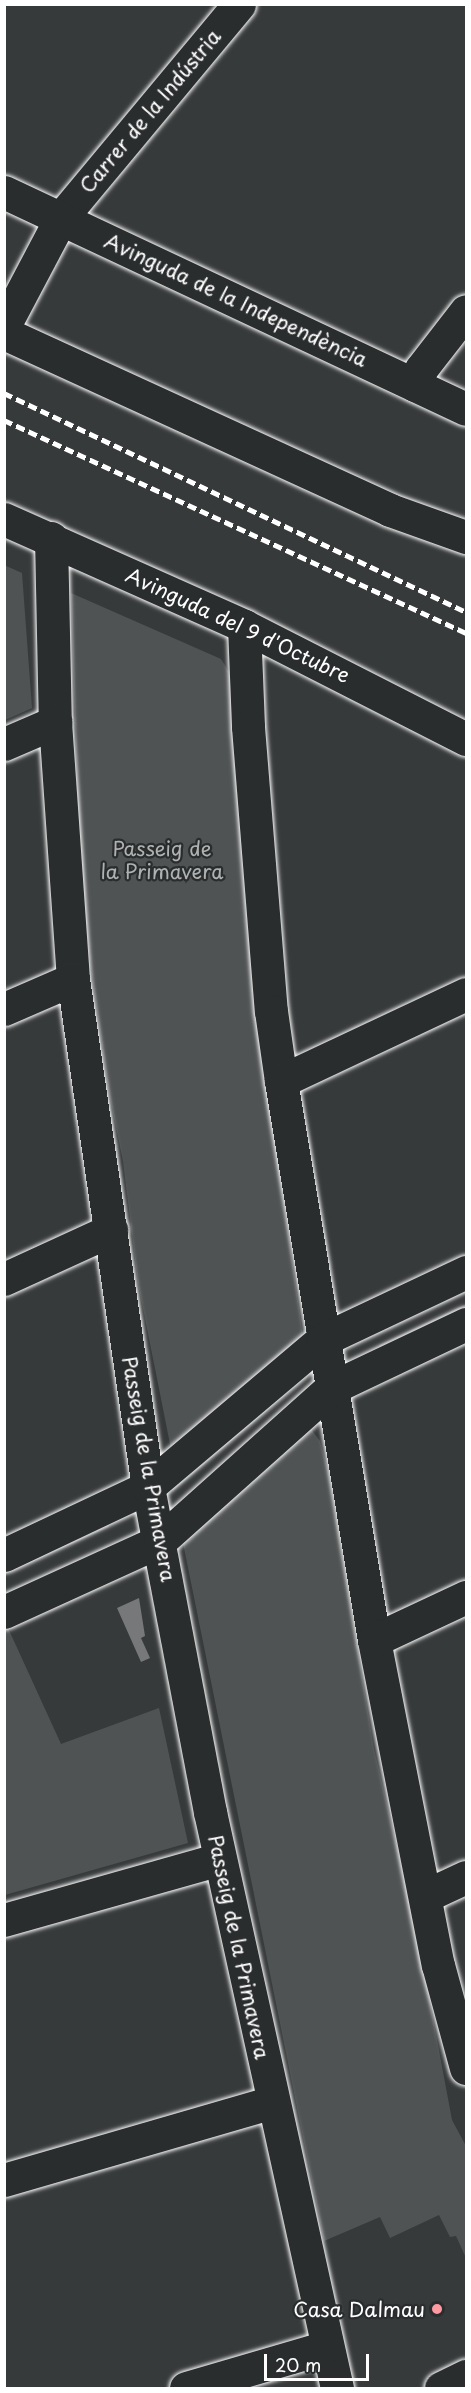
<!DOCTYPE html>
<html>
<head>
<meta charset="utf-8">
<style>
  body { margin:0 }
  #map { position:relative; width:471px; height:2393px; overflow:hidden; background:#373a3b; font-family:"Playpen Sans",sans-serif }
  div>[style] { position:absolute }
  .green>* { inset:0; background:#505354 }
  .water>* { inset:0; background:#767879 }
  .roads { filter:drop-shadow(0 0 2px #fff) drop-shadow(0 0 2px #fff) }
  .minor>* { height:33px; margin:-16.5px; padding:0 16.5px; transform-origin:16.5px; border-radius:16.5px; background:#2a2d2e }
  .tertiary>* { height:33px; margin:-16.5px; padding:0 16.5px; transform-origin:16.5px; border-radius:16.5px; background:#2a2d2e }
  .rail>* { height:4.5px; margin-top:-2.25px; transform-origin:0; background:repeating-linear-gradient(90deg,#fff 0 9px,transparent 0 13.5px) }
  .dots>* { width:16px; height:16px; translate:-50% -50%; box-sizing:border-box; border:3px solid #2a2d2e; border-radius:50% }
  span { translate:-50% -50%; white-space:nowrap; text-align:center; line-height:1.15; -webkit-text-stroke:4.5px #2a2d2e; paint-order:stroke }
  .street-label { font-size:20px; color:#fff }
  .park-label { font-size:20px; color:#b0b2b2 }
  .poi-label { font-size:20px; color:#fff }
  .right { translate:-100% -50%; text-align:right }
  .frame { position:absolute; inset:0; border:6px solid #fff; pointer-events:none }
  .scale { position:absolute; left:264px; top:2354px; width:105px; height:27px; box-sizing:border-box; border:3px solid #fff; border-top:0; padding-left:8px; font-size:18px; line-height:21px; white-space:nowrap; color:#fff; -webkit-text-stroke:4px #2a2d2e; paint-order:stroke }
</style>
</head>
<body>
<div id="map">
  <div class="green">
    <i style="clip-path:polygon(4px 565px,22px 573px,32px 708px,5px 720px)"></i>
    <i style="clip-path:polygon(71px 593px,221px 659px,229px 672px,278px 1161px,303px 1337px,171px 1449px,138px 1283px,123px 1161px,109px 1093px,91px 968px,80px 867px)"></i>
    <i style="clip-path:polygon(466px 1304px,466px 1313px,382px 1352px,379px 1345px)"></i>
    <i style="clip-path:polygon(282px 1386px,285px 1395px,173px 1491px,171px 1487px)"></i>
    <i style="clip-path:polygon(305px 1429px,311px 1429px,320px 1441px,329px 1474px,374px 1749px,417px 1933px,452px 2120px,466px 2146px,466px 2258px,456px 2236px,450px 2237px,439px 2215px,390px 2238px,380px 2217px,324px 2241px,181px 1533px)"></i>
    <i style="clip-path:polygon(106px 1518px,109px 1527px,5px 1574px,4px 1563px)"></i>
    <i style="clip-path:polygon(8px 1628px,61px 1744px,159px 1708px,188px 1843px,5px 1895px,4px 1630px)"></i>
  </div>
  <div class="water">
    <i style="clip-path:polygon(139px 1598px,145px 1636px,141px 1638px,150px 1658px,141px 1662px,117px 1608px)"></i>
  </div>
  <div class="roads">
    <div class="minor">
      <i style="left:4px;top:326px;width:122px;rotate:-62.2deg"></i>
      <i style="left:61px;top:218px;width:278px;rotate:-50.2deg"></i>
      <i style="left:4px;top:519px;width:263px;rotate:24deg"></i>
      <i style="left:244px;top:626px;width:249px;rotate:27deg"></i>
      <i style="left:51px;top:538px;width:184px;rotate:88.8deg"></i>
      <i style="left:55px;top:722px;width:258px;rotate:86deg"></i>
      <i style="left:73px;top:979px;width:514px;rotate:81.6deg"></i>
      <i style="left:148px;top:1487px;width:331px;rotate:79.2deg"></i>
      <i style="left:210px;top:1812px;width:590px;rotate:77.57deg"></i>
      <i style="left:244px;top:626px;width:101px;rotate:87.7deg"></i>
      <i style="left:248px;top:727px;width:285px;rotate:85.4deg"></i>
      <i style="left:271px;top:1011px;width:71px;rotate:81.9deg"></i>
      <i style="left:281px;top:1081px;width:567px;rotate:80.55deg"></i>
      <i style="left:374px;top:1640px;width:331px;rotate:78.9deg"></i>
      <i style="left:438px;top:1965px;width:107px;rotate:74.8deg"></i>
      <i style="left:4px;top:744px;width:56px;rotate:-23.3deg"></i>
      <i style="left:4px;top:1009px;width:75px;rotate:-23.5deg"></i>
      <i style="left:281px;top:1081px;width:204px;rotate:-25.2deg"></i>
      <i style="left:4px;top:1279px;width:118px;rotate:-24.6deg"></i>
      <i style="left:4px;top:1555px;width:159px;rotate:-25.3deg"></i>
      <i style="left:148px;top:1487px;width:228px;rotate:-40.2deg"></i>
      <i style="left:322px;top:1340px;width:159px;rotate:-25.3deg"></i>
      <i style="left:4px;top:1612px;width:171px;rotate:-24.5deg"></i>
      <i style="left:160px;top:1541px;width:229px;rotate:-41.8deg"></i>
      <i style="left:331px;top:1388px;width:149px;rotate:-25.4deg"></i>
      <i style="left:374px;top:1640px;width:102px;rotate:-25.1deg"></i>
      <i style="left:425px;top:1896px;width:45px;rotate:-24.9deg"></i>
      <i style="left:4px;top:1920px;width:224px;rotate:-15.8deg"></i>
      <i style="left:4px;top:2180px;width:279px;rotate:-16.2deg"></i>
      <i style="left:186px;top:2388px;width:146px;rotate:-16.3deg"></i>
      <i style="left:441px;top:2388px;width:28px;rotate:-26deg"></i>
    </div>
    <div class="tertiary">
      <i style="left:4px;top:192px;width:510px;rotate:25.16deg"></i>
      <i style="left:4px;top:333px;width:425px;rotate:24.6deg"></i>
      <i style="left:390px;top:510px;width:81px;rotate:19.6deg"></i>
      <i style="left:415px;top:385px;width:17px;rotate:-69deg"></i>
      <i style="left:421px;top:369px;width:73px;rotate:-52.2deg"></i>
    </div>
  </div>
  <div class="rail">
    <i style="left:4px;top:393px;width:511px;rotate:25.36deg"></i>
    <i style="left:4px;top:420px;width:509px;rotate:24.75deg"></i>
  </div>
  <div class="dots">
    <i style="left:437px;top:2309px;background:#ff9aa2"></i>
  </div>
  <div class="street-label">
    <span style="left:150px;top:111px;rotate:-50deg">Carrer de la Indústria</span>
    <span style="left:236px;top:300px;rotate:25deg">Avinguda de la Independència</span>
    <span style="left:238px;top:625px;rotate:25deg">Avinguda del 9 d'Octubre</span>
    <span style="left:149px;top:1469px;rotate:80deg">Passeig de la Primavera</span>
    <span style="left:239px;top:1947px;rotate:78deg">Passeig de la Primavera</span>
  </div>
  <div class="park-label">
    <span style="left:162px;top:860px">Passeig de<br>la Primavera</span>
  </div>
  <div class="poi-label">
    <span class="right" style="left:425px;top:2309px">Casa Dalmau</span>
  </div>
  <div class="frame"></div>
  <div class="scale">20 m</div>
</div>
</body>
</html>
